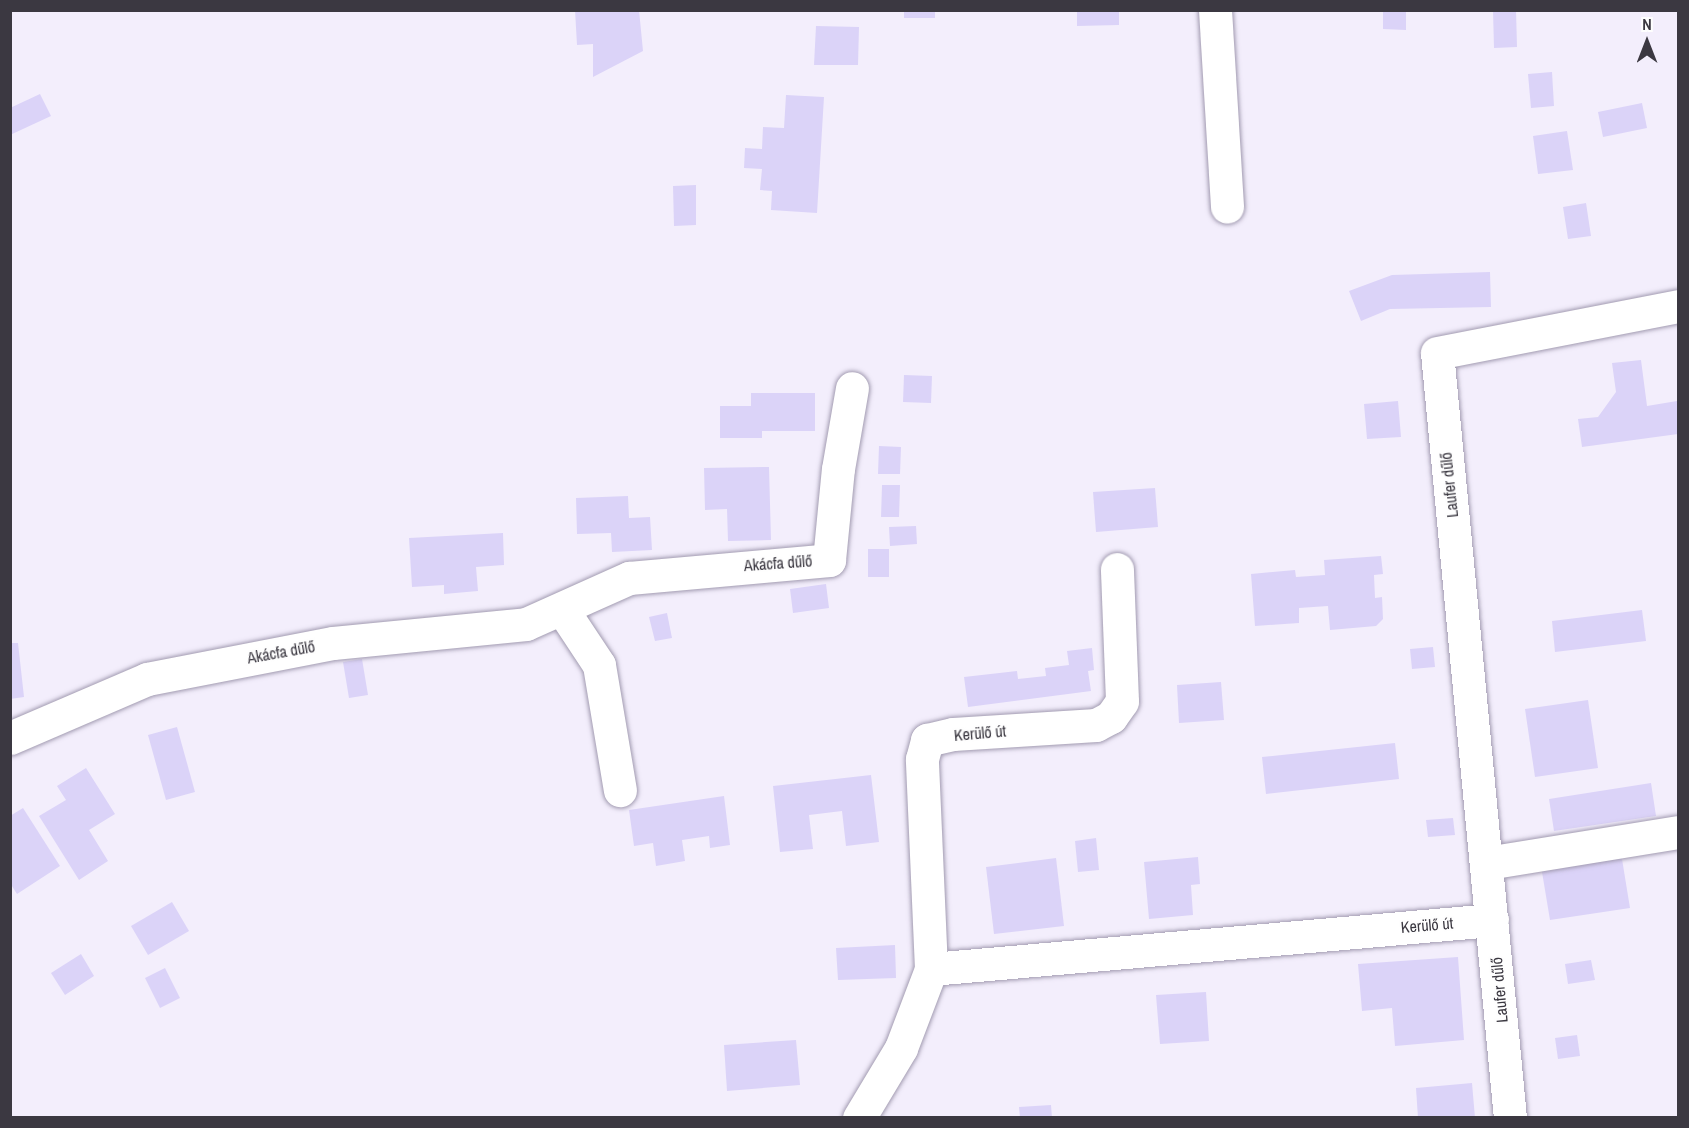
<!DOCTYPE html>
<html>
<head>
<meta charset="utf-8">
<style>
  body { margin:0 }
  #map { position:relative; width:1689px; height:1128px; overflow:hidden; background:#f3eefc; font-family:"Archivo Narrow",sans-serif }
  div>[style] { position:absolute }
  .building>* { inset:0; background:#dbd3f8 }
  .roads { filter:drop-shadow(0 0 2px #a29bb1) drop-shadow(0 0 2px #a29bb1) }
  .minor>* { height:33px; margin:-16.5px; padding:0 16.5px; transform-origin:16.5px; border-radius:16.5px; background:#fff }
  span { translate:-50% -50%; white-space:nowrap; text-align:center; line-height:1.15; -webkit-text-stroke:4.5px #fefefe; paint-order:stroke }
  .street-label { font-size:16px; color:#3b3841 }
  .frame { position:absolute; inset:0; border:12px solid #3b3841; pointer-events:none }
  .north { position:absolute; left:1617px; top:12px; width:60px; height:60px; -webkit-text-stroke:4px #fefefe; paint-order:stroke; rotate:0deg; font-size:16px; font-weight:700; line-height:24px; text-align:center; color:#3b3841 }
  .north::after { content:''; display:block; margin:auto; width:21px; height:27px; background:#3b3841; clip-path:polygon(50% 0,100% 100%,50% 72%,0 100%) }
</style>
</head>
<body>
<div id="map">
  <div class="building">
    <i style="clip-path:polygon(575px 10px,639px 10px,643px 51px,593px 77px,593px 44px,577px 45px)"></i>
    <i style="clip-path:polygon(904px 10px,935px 10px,935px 18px,904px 18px)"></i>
    <i style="clip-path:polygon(1077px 10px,1119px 10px,1119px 25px,1077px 26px)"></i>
    <i style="clip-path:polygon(1383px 10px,1406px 10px,1406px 30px,1383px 29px)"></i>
    <i style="clip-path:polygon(1493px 10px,1516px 10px,1517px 47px,1494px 48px)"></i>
    <i style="clip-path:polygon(816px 26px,859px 27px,858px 65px,814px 65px)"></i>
    <i style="clip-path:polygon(1552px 72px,1554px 106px,1531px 108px,1528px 74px)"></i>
    <i style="clip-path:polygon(40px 94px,51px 116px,10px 135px,10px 108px)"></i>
    <i style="clip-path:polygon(786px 95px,824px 97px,817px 213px,771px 210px,772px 191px,760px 190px,762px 169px,744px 168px,745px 148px,762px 149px,763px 127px,784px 128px)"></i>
    <i style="clip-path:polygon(1642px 103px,1647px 128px,1603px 137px,1598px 112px)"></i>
    <i style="clip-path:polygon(1567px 131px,1573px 170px,1538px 174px,1533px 136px)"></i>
    <i style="clip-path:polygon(696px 185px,696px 225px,674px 226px,673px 186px)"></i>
    <i style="clip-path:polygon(1586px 203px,1591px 236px,1568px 239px,1563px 207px)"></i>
    <i style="clip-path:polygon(1490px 272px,1491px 307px,1390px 309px,1361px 321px,1349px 291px,1392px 275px)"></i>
    <i style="clip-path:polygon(1641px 360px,1647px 406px,1677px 401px,1678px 434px,1582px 447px,1578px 419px,1598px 417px,1616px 392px,1612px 363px)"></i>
    <i style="clip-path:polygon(904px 375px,932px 376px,931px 403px,903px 402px)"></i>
    <i style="clip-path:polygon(751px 393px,815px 393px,815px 431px,762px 431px,762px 438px,720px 438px,720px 406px,751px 406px)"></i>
    <i style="clip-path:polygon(1398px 401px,1401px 437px,1367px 439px,1364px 404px)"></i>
    <i style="clip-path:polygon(879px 446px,901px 447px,900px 474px,878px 474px)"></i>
    <i style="clip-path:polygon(769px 467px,771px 540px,728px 541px,727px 509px,705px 510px,704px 468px)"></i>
    <i style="clip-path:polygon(882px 485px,900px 485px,899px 517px,881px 517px)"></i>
    <i style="clip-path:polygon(1155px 488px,1158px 527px,1096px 532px,1093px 492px)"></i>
    <i style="clip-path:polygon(628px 496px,629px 518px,650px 517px,652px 550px,612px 552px,611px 533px,577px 534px,576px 498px)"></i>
    <i style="clip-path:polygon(916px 526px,917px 544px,890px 546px,889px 527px)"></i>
    <i style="clip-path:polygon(503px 533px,504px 565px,476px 567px,478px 591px,444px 594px,444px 585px,412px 587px,409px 538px)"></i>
    <i style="clip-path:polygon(868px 549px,889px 549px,889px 577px,868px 577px)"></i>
    <i style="clip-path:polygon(1381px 556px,1383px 574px,1374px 575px,1375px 598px,1382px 597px,1383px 619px,1376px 626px,1330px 630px,1328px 606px,1299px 608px,1299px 623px,1255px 626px,1251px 574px,1295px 570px,1296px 577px,1325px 575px,1324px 560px)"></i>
    <i style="clip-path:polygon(826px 584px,829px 608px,793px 613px,790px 589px)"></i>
    <i style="clip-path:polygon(1642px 610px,1646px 641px,1555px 652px,1552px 621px)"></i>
    <i style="clip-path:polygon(667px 613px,672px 638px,655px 641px,649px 617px)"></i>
    <i style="clip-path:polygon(10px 643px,18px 643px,24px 697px,10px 699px)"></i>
    <i style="clip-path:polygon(1433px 647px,1435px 667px,1412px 669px,1410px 649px)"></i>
    <i style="clip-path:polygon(1092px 648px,1094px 670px,1088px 671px,1091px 691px,968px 707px,964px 677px,1017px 671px,1018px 679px,1046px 676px,1045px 668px,1069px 665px,1067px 651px)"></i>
    <i style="clip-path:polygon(362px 659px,368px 695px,349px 698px,343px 662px)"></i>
    <i style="clip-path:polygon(1221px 682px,1224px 720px,1179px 723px,1177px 685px)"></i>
    <i style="clip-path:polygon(1588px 700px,1598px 768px,1535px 777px,1525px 709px)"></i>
    <i style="clip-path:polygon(177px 727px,195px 792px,166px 800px,148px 735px)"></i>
    <i style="clip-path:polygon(1395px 743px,1399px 779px,1266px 794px,1262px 757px)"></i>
    <i style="clip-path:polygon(86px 768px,115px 814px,89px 830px,108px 861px,79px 880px,39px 816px,66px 800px,57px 786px)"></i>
    <i style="clip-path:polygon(871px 775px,879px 842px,846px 846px,842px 811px,809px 815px,813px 849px,780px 852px,773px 786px)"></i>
    <i style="clip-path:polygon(1651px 783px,1656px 816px,1554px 831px,1549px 799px)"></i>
    <i style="clip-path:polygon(724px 796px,730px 845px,710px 848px,709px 836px,682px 840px,685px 861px,656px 866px,653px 843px,634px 846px,629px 810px)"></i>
    <i style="clip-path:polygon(23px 808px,60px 866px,17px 894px,10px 883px,10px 816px)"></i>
    <i style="clip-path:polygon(1453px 818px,1455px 835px,1428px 837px,1426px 820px)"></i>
    <i style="clip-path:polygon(1096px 838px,1099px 870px,1078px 872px,1075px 841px)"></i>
    <i style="clip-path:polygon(1621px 853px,1630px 908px,1550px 920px,1541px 866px)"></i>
    <i style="clip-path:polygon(1198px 857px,1200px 884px,1191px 885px,1193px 915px,1149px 919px,1144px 862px)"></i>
    <i style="clip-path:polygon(1056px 858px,1064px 926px,994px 934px,986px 867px)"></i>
    <i style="clip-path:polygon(172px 902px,189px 931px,148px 955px,131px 926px)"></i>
    <i style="clip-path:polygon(895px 945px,896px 978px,838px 980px,836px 948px)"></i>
    <i style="clip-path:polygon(81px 954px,94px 976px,65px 995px,51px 973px)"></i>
    <i style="clip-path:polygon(1458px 957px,1464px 1040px,1395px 1046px,1392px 1008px,1362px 1011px,1358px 964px)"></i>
    <i style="clip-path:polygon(1591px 960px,1595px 980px,1568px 984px,1565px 964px)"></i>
    <i style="clip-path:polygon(165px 968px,180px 998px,160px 1008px,145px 978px)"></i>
    <i style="clip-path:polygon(1206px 992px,1209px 1041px,1160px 1044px,1156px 995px)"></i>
    <i style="clip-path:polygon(1577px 1035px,1580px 1056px,1558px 1059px,1555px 1038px)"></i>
    <i style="clip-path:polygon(796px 1040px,800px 1085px,727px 1091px,724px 1045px)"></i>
    <i style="clip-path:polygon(1472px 1083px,1475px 1118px,1418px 1118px,1416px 1088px)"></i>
    <i style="clip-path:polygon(1051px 1105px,1052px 1118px,1020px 1118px,1019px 1107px)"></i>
  </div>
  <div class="roads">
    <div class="minor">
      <i style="left:1215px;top:10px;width:197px;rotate:86.5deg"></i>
      <i style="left:562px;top:609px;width:67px;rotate:56.5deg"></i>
      <i style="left:599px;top:665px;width:127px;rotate:80.5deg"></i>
      <i style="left:10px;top:738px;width:149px;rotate:-23.3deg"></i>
      <i style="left:147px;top:679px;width:189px;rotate:-11deg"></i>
      <i style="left:333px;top:643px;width:194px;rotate:-5.6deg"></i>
      <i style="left:526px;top:624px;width:113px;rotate:-24.1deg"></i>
      <i style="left:629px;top:578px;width:201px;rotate:-5.1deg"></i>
      <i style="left:829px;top:560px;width:91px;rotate:-84.4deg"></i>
      <i style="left:838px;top:469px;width:82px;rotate:-80.2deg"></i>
      <i style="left:1487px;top:863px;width:193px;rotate:-9.2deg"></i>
      <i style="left:931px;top:969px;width:563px;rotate:-4.99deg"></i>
      <i style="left:859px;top:1118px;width:82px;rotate:-59deg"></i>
      <i style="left:901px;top:1048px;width:85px;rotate:-69.2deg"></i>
      <i style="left:931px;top:969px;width:210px;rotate:-92.5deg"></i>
      <i style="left:922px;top:759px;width:20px;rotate:-75deg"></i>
      <i style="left:927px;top:740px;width:27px;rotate:-13deg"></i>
      <i style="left:953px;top:734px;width:143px;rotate:-3.6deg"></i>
      <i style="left:1096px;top:725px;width:17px;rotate:-28deg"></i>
      <i style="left:1111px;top:717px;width:19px;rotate:-55deg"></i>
      <i style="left:1122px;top:701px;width:132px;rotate:-92.2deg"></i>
      <i style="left:1510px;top:1118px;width:768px;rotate:-95.45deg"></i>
      <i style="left:1437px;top:353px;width:246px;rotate:-11deg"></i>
    </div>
  </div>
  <div class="street-label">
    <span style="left:1449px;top:485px;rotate:-96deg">Laufer dűlő</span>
    <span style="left:778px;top:563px;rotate:-4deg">Akácfa dűlő</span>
    <span style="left:281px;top:652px;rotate:-10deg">Akácfa dűlő</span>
    <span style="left:980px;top:733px;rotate:-5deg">Kerülő út</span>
    <span style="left:1427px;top:925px;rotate:-5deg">Kerülő út</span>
    <span style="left:1499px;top:990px;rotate:-95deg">Laufer dűlő</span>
  </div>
  <div class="frame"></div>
  <div class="north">N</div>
</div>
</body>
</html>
